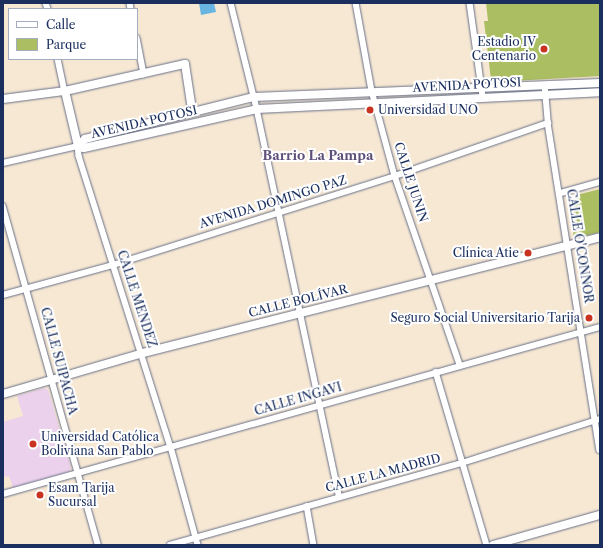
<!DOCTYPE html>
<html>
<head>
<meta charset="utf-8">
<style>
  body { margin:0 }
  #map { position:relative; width:603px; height:548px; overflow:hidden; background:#f7e8d4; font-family:"Libre Caslon Text",serif }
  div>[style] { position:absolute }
  .built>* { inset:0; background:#ebd1eb }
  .green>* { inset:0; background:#abbe61 }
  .water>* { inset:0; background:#68b5e2 }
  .roads { filter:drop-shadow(0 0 1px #687087) drop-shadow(0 0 1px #687087) }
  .street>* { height:5.5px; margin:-2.75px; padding:0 2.75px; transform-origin:2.75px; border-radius:2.75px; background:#fff }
  .secondary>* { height:8px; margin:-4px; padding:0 4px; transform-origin:4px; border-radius:4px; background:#fff }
  .dots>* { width:11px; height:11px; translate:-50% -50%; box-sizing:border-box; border:2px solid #fff; border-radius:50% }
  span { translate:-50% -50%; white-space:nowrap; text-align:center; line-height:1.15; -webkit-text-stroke:4px #fff; paint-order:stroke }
  .poi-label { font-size:12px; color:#1b2f5e }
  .right { translate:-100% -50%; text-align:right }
  .left { translate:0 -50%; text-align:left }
  .street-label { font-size:12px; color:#1b2f5e }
  .neighbourhood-label { font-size:13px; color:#5f507a; font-weight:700 }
  .frame { position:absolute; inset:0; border:4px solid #1b2f5e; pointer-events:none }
  .legend { position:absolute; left:8px; top:8px; width:130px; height:52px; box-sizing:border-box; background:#fff; border:1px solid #a4acbf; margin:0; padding:5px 7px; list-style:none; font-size:12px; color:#1b2f5e }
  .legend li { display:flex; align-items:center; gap:8px; height:20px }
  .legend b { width:20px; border:1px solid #a4acbf }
</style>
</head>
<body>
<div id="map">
  <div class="built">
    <i style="clip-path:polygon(44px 388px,48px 390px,71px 467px,69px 472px,13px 488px,9px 476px,5px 477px,3px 472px,3px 422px,23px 416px,17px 396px)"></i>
  </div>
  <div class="green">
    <i style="clip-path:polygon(486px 3px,600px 3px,600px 76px,494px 82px,491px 80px,484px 21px,488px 21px)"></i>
    <i style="clip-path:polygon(600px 189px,600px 232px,574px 239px,569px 197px)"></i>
  </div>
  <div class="water">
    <i style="clip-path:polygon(199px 3px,214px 3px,216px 12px,201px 15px)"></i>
  </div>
  <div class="roads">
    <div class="street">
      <i style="left:46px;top:3px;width:6px;rotate:72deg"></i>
      <i style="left:130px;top:3px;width:6px;rotate:81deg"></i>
      <i style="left:231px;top:3px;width:109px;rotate:76.2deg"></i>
      <i style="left:257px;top:109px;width:396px;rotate:78deg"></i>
      <i style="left:356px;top:3px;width:89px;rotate:79.7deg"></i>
      <i style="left:372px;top:91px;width:88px;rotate:74.9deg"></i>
      <i style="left:395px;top:176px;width:200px;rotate:71deg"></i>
      <i style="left:470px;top:3px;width:95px;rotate:82.1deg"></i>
      <i style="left:137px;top:38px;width:37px;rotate:79deg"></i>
      <i style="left:58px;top:59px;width:33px;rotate:78deg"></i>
      <i style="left:545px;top:85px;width:38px;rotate:85deg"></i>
      <i style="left:548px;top:123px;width:331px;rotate:81deg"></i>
      <i style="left:3px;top:163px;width:77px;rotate:-12.8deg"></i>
      <i style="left:78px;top:146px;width:10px;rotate:84deg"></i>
      <i style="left:79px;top:156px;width:305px;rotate:72.5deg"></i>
      <i style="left:171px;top:447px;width:102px;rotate:74.6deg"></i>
      <i style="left:561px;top:193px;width:41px;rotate:-15.8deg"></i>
      <i style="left:3px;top:206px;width:352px;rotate:74.3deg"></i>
      <i style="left:3px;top:295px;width:114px;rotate:-15.3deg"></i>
      <i style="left:113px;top:265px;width:296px;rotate:-17.5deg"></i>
      <i style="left:395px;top:176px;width:162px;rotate:-19.1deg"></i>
      <i style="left:436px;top:372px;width:180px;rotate:73.6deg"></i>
      <i style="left:3px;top:494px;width:620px;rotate:-15.63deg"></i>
      <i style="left:307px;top:506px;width:40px;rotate:80deg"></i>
      <i style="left:170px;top:545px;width:303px;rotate:-15.7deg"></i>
      <i style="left:462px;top:463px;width:145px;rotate:-17.7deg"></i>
    </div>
    <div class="secondary">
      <i style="left:65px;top:91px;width:57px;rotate:76.7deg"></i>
      <i style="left:3px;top:99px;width:63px;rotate:-7.4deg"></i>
      <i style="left:65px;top:91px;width:123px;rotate:-12.7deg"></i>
      <i style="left:185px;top:64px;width:47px;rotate:81.3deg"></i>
      <i style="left:78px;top:146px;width:10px;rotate:-45deg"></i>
      <i style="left:85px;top:139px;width:174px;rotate:-14deg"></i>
      <i style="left:254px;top:97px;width:346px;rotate:-2.3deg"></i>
      <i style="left:78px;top:146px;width:6px;rotate:18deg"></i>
      <i style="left:84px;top:148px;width:177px;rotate:-12.7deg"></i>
      <i style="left:257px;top:109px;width:343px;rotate:-2.8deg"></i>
      <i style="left:3px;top:394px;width:146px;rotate:-16.3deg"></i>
      <i style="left:143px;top:353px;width:471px;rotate:-14.2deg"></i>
      <i style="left:493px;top:545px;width:111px;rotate:-15.7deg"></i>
    </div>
  </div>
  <div class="dots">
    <i style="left:544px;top:49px;background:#c8321e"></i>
    <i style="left:370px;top:110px;background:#c8321e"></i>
    <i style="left:528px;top:253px;background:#c8321e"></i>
    <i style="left:589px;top:318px;background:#c8321e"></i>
    <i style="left:33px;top:444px;background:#c8321e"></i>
    <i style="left:40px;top:495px;background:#c8321e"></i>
  </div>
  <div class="poi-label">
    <span class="right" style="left:536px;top:49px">Estadio IV<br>Centenario</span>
    <span class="left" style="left:378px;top:110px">Universidad UNO</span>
    <span class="right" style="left:519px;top:253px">Clínica Atie</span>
    <span class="right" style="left:580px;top:318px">Seguro Social Universitario Tarija</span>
    <span class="left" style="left:41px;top:444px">Universidad Católica<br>Boliviana San Pablo</span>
    <span class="left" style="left:48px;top:495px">Esam Tarija<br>Sucursal</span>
  </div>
  <div class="street-label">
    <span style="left:467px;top:85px;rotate:-3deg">AVENIDA POTOSI</span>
    <span style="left:144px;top:122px;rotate:-13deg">AVENIDA POTOSI</span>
    <span style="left:411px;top:182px;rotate:72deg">CALLE JUNIN</span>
    <span style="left:273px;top:202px;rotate:-17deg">AVENIDA DOMINGO PAZ</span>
    <span style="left:580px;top:246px;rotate:81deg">CALLE O'CONNOR</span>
    <span style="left:137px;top:299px;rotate:72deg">CALLE MENDEZ</span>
    <span style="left:298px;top:301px;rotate:-14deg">CALLE BOLÍVAR</span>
    <span style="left:59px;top:361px;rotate:75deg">CALLE SUIPACHA</span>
    <span style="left:298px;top:399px;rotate:-16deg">CALLE INGAVI</span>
    <span style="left:383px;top:473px;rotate:-15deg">CALLE LA MADRID</span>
  </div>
  <div class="neighbourhood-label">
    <span style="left:318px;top:155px">Barrio La Pampa</span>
  </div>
  <div class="frame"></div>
  <ul class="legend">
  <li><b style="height:5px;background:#fff"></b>Calle</li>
  <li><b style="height:11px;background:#abbe61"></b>Parque</li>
  </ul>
</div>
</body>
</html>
